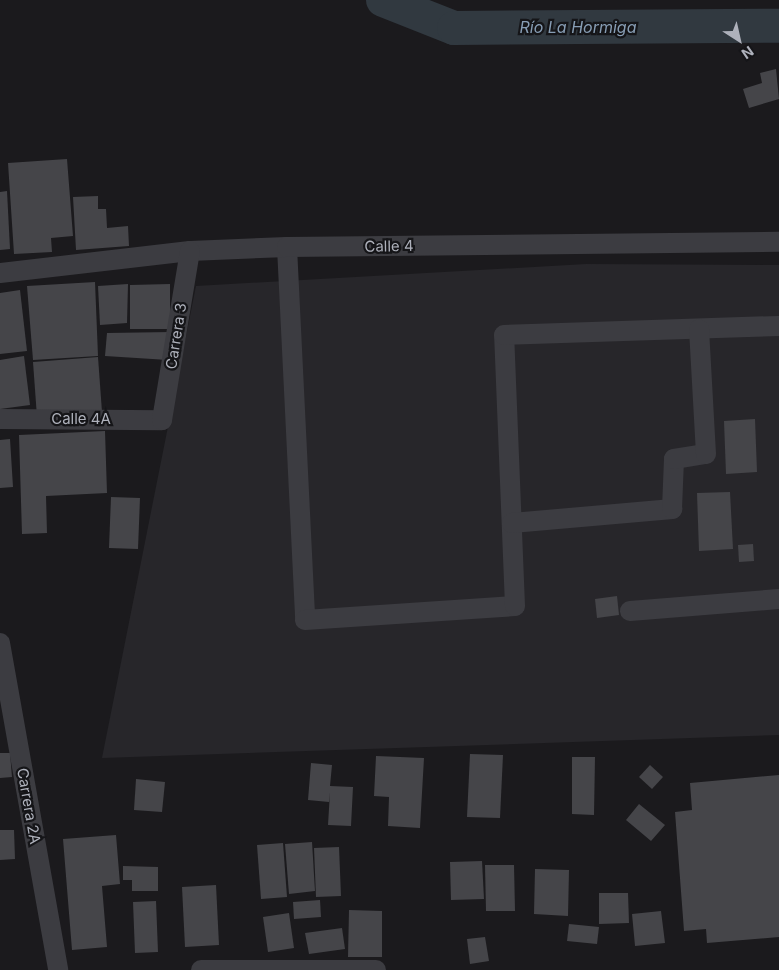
<!DOCTYPE html>
<html>
<head>
<meta charset="utf-8">
<style>
  body { margin:0 }
  #map { position:relative; width:779px; height:970px; overflow:hidden; background:#1b1a1d; font-family:Inter,sans-serif }
  div>[style] { position:absolute }
  .built>* { inset:0; background:#27262a }
  .river>* { height:34px; margin:-17px; padding:0 17px; transform-origin:17px; border-radius:17px; background:#313940 }
  .building>* { inset:0; background:#454549 }
  .minor>* { height:20px; margin:-10px; padding:0 10px; transform-origin:10px; border-radius:10px; background:#3c3c41 }
  span { translate:-50% -50%; white-space:nowrap; text-align:center; line-height:1.15; -webkit-text-stroke:4.5px #151518; paint-order:stroke }
  .street-label { font-size:15px; color:#aeb1bb }
  .water-label { font-size:16px; color:#879db4; font-style:italic }
  .north { position:absolute; left:714px; top:15px; width:50px; height:50px; -webkit-text-stroke:4px #151518; paint-order:stroke; rotate:145deg; font-size:14px; font-weight:700; line-height:20px; text-align:center; color:#aeb1bb }
  .north::after { content:''; display:block; margin:auto; width:18px; height:22px; background:#aeb1bb; clip-path:polygon(50% 0,100% 100%,50% 72%,0 100%) }
</style>
</head>
<body>
<div id="map">
  <div class="built">
    <i style="clip-path:polygon(586px 264px,779px 265px,779px 735px,102px 758px,196px 286px)"></i>
  </div>
  <div class="river">
    <i style="left:383px;top:0;width:76px;rotate:21.5deg"></i>
    <i style="left:454px;top:28px;width:325px;rotate:-0.4deg"></i>
  </div>
  <div class="building">
    <i style="clip-path:polygon(776px 69px,779px 99px,749px 108px,743px 89px,762px 83px,760px 73px)"></i>
    <i style="clip-path:polygon(67px 159px,73px 236px,51px 238px,52px 252px,14px 254px,8px 163px)"></i>
    <i style="clip-path:polygon(7px 191px,10px 249px,0 250px,0 192px)"></i>
    <i style="clip-path:polygon(98px 196px,98px 209px,106px 209px,107px 228px,128px 226px,129px 246px,76px 250px,73px 197px)"></i>
    <i style="clip-path:polygon(95px 282px,98px 356px,33px 360px,27px 286px)"></i>
    <i style="clip-path:polygon(128px 284px,127px 323px,100px 325px,98px 286px)"></i>
    <i style="clip-path:polygon(170px 284px,170px 329px,130px 329px,130px 285px)"></i>
    <i style="clip-path:polygon(20px 290px,27px 351px,0 354px,0 293px)"></i>
    <i style="clip-path:polygon(171px 332px,168px 360px,105px 356px,107px 333px)"></i>
    <i style="clip-path:polygon(24px 356px,30px 405px,0 409px,0 360px)"></i>
    <i style="clip-path:polygon(98px 357px,102px 412px,37px 417px,33px 362px)"></i>
    <i style="clip-path:polygon(755px 419px,757px 472px,726px 474px,724px 421px)"></i>
    <i style="clip-path:polygon(105px 431px,107px 493px,46px 496px,47px 533px,22px 534px,19px 435px)"></i>
    <i style="clip-path:polygon(10px 439px,13px 487px,0 488px,0 440px)"></i>
    <i style="clip-path:polygon(730px 492px,733px 549px,699px 551px,697px 493px)"></i>
    <i style="clip-path:polygon(111px 497px,140px 498px,138px 549px,109px 548px)"></i>
    <i style="clip-path:polygon(753px 544px,754px 561px,739px 562px,738px 545px)"></i>
    <i style="clip-path:polygon(617px 596px,619px 615px,597px 618px,595px 599px)"></i>
    <i style="clip-path:polygon(0 753px,10px 753px,12px 777px,0 778px)"></i>
    <i style="clip-path:polygon(470px 754px,503px 755px,500px 818px,467px 817px)"></i>
    <i style="clip-path:polygon(376px 756px,424px 758px,420px 828px,388px 826px,389px 797px,374px 796px)"></i>
    <i style="clip-path:polygon(572px 757px,595px 757px,594px 815px,572px 814px)"></i>
    <i style="clip-path:polygon(311px 763px,332px 765px,330px 786px,353px 787px,351px 826px,328px 825px,330px 792px,329px 802px,308px 800px)"></i>
    <i style="clip-path:polygon(650px 765px,663px 777px,652px 789px,639px 777px)"></i>
    <i style="clip-path:polygon(779px 775px,779px 937px,707px 943px,706px 929px,684px 931px,675px 812px,692px 810px,690px 783px)"></i>
    <i style="clip-path:polygon(136px 779px,165px 782px,162px 812px,134px 810px)"></i>
    <i style="clip-path:polygon(639px 804px,665px 825px,651px 841px,626px 820px)"></i>
    <i style="clip-path:polygon(0 830px,14px 830px,15px 859px,0 860px)"></i>
    <i style="clip-path:polygon(116px 835px,120px 884px,102px 886px,107px 947px,72px 950px,63px 839px)"></i>
    <i style="clip-path:polygon(312px 842px,315px 891px,289px 894px,285px 844px)"></i>
    <i style="clip-path:polygon(283px 843px,287px 897px,261px 899px,257px 845px)"></i>
    <i style="clip-path:polygon(339px 847px,341px 896px,316px 897px,314px 848px)"></i>
    <i style="clip-path:polygon(482px 861px,484px 899px,451px 900px,450px 862px)"></i>
    <i style="clip-path:polygon(485px 865px,514px 865px,515px 911px,486px 911px)"></i>
    <i style="clip-path:polygon(123px 866px,158px 867px,158px 891px,132px 891px,132px 880px,123px 880px)"></i>
    <i style="clip-path:polygon(535px 869px,569px 870px,568px 916px,534px 914px)"></i>
    <i style="clip-path:polygon(216px 885px,219px 945px,185px 947px,182px 887px)"></i>
    <i style="clip-path:polygon(599px 893px,628px 893px,629px 923px,599px 924px)"></i>
    <i style="clip-path:polygon(320px 900px,321px 917px,294px 919px,293px 902px)"></i>
    <i style="clip-path:polygon(156px 901px,158px 952px,135px 953px,133px 902px)"></i>
    <i style="clip-path:polygon(349px 910px,382px 911px,382px 957px,348px 957px)"></i>
    <i style="clip-path:polygon(661px 911px,665px 943px,635px 946px,632px 914px)"></i>
    <i style="clip-path:polygon(289px 913px,294px 948px,268px 952px,263px 917px)"></i>
    <i style="clip-path:polygon(569px 924px,599px 927px,597px 944px,567px 941px)"></i>
    <i style="clip-path:polygon(342px 928px,345px 949px,309px 954px,305px 933px)"></i>
    <i style="clip-path:polygon(485px 937px,489px 961px,470px 964px,467px 939px)"></i>
  </div>
  <div class="minor">
    <i style="left:287px;top:247px;width:373px;rotate:87.2deg"></i>
    <i style="left:305px;top:620px;width:210px;rotate:-3.8deg"></i>
    <i style="left:515px;top:606px;width:271px;rotate:-92.3deg"></i>
    <i style="left:504px;top:335px;width:275px;rotate:-1.9deg"></i>
    <i style="left:0;top:273px;width:191px;rotate:-6.6deg"></i>
    <i style="left:190px;top:251px;width:97px;rotate:-2.4deg"></i>
    <i style="left:287px;top:247px;width:492px;rotate:-0.6deg"></i>
    <i style="left:0;top:419px;width:162px;rotate:0.4deg"></i>
    <i style="left:162px;top:420px;width:171px;rotate:-80.6deg"></i>
    <i style="left:512px;top:523px;width:161px;rotate:-5deg"></i>
    <i style="left:672px;top:509px;width:50px;rotate:-87.7deg"></i>
    <i style="left:674px;top:459px;width:32px;rotate:-9deg"></i>
    <i style="left:706px;top:454px;width:125px;rotate:-93.2deg"></i>
    <i style="left:630px;top:611px;width:149px;rotate:-4.6deg"></i>
    <i style="left:0;top:643px;width:332px;rotate:79.9deg"></i>
    <i style="left:201px;top:970px;width:175px"></i>
  </div>
  <div class="street-label">
    <span style="left:389px;top:246px;rotate:-1deg">Calle 4</span>
    <span style="left:176px;top:336px;rotate:-81deg">Carrera 3</span>
    <span style="left:81px;top:419px">Calle 4A</span>
    <span style="left:29px;top:806px;rotate:80deg">Carrera 2A</span>
  </div>
  <div class="water-label">
    <span style="left:578px;top:27px">Río La Hormiga</span>
  </div>
  <div class="north">N</div>
</div>
</body>
</html>
